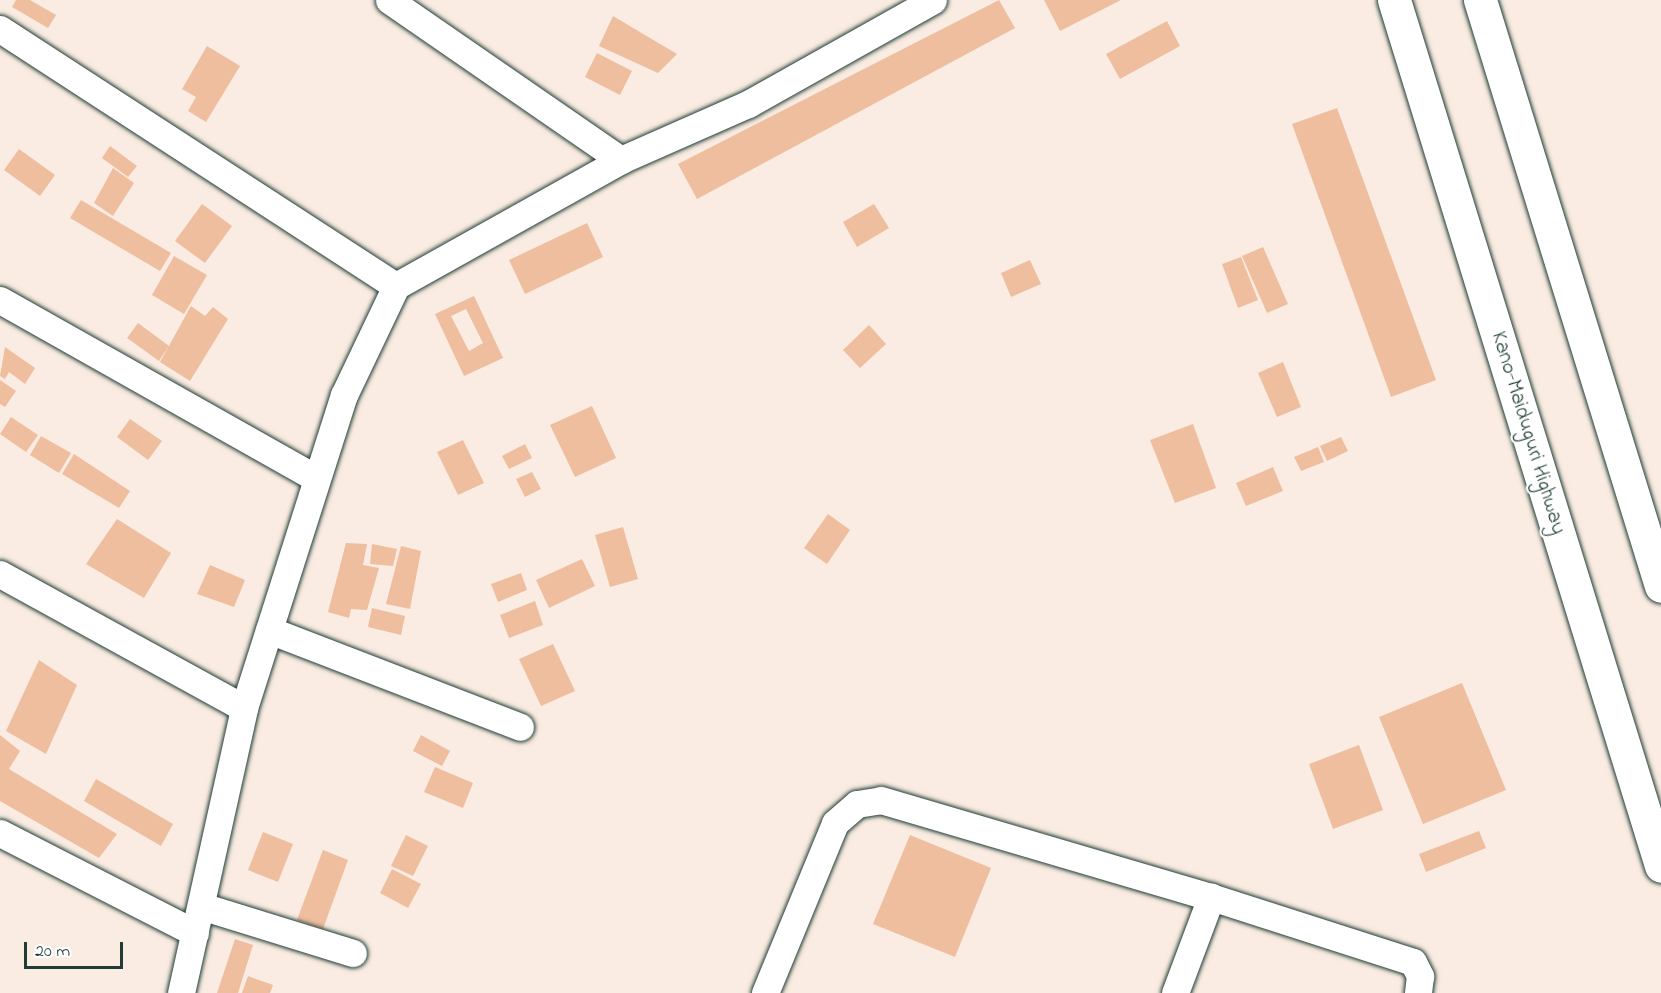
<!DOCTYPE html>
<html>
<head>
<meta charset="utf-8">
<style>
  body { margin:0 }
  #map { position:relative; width:1661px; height:993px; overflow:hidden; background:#faece2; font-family:"Indie Flower",sans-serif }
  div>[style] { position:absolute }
  .building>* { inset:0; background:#eebe9e }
  .roads { filter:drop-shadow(0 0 2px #1f3d34) drop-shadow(0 0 2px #1f3d34) }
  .minor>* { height:27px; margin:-13.5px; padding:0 13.5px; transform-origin:13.5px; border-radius:13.5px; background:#fff }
  .trunk>* { height:33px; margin:-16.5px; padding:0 16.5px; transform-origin:16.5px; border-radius:16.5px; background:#fff }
  span { translate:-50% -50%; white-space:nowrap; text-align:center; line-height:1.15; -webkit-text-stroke:4.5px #fff; paint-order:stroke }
  .street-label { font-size:21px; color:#1f3d34 }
  .scale { position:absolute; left:24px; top:942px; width:99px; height:27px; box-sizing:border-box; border:3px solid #1f3d34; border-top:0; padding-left:8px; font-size:18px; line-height:21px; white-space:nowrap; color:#1f3d34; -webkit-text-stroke:4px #fff; paint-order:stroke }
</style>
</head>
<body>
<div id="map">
  <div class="building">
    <i style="clip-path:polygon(16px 0,30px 0,56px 15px,48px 28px,12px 7px)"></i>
    <i style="clip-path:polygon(999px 0,1015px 28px,697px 199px,678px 164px)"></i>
    <i style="clip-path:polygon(1044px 0,1121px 0,1060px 31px)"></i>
    <i style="clip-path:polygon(613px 16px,677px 54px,658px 73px,599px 46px)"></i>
    <i style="clip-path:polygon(1167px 21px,1180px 46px,1120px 79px,1106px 54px)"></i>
    <i style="clip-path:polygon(207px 46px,240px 66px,206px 122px,188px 111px,196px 97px,182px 89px)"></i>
    <i style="clip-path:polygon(597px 53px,632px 71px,620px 95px,585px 77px)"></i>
    <i style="clip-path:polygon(1337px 108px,1436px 380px,1391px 397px,1292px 124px)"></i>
    <i style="clip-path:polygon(110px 146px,137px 166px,128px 177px,102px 158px)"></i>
    <i style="clip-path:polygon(19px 149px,55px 175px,40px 196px,4px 170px)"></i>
    <i style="clip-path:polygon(113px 168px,134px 183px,113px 216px,94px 203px)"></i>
    <i style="clip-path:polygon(81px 200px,171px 253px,160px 271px,70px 218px)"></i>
    <i style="clip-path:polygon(202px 204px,232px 226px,205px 263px,175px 241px)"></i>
    <i style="clip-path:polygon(874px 204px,889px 228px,857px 247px,843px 222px)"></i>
    <i style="clip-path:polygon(587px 223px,603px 257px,525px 294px,509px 260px)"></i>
    <i style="clip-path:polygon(1263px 247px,1288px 304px,1267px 313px,1242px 256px)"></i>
    <i style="clip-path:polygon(174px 256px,207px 275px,184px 314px,152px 295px)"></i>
    <i style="clip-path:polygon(1241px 257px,1258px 300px,1238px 308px,1222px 264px)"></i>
    <i style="clip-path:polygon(1030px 260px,1041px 284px,1011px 297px,1001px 273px)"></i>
    <i style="clip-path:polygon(evenodd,474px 296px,503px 358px,464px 376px,435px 314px,474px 296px,466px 309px,483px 343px,469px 351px,451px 316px,466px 309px)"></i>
    <i style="clip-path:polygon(191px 306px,205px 316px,213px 307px,228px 319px,190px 381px,160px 362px)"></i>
    <i style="clip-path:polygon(138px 323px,169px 346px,159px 361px,127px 338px)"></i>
    <i style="clip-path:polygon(869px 325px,886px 344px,860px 368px,843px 350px)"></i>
    <i style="clip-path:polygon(5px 347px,35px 368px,25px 384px,9px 372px,5px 379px,0 376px)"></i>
    <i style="clip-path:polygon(1283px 362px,1301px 407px,1277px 417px,1258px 373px)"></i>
    <i style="clip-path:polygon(0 380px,16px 391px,5px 407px,0 404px)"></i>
    <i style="clip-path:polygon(592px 406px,616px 458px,575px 477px,550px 425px)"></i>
    <i style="clip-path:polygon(11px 417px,38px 435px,26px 452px,0 434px)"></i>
    <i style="clip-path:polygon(130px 419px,162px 441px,148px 460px,117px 437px)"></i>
    <i style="clip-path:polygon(1193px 424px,1216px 488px,1175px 503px,1150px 440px)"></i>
    <i style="clip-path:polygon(41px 436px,71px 453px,59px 473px,30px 455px)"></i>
    <i style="clip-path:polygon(1341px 437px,1348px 451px,1327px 461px,1320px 446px)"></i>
    <i style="clip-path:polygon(463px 440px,484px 483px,458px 495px,437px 452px)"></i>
    <i style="clip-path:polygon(525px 444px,532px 458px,509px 469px,502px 456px)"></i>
    <i style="clip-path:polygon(1318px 447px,1324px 462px,1301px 471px,1294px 457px)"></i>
    <i style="clip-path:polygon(74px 454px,130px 491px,119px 508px,62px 474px)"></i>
    <i style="clip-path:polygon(1273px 467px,1283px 491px,1246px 506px,1236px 483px)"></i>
    <i style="clip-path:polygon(532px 472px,541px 489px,525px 497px,516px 479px)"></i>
    <i style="clip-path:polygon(828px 514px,850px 530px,827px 564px,804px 548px)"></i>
    <i style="clip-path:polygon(117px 519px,171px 553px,144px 598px,86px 564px)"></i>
    <i style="clip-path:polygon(623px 527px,638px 579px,610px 587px,595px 535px)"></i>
    <i style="clip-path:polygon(346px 543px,367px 544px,363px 565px,379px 568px,367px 610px,351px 609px,349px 618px,328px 612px)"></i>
    <i style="clip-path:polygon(372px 544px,397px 549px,393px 566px,370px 564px)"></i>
    <i style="clip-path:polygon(401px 546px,421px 551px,410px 609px,386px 604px)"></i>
    <i style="clip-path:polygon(582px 559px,595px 586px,549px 608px,536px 580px)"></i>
    <i style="clip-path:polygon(210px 565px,245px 580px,234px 607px,197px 594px)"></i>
    <i style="clip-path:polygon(521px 573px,527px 590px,498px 602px,491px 584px)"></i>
    <i style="clip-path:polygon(535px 601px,543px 625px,509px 638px,500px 615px)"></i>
    <i style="clip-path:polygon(372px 608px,405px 616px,401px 635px,368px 627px)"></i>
    <i style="clip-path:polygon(553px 644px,575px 691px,541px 706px,519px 659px)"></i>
    <i style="clip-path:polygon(39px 660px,77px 685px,46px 754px,6px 731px)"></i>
    <i style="clip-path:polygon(1462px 683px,1506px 790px,1423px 824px,1379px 717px)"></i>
    <i style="clip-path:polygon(0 735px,20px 751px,9px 769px,117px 834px,99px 858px,0 801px)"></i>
    <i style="clip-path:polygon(421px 735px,450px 751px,442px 766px,413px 751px)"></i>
    <i style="clip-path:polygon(1359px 745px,1383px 810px,1333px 829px,1309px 764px)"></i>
    <i style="clip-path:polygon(435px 767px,473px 783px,463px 808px,424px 792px)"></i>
    <i style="clip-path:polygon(96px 779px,173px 824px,161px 846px,84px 801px)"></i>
    <i style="clip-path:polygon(1479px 831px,1486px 848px,1426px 872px,1419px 854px)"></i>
    <i style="clip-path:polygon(263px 832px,293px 844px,278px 882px,248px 870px)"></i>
    <i style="clip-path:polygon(406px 835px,428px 846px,413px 876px,391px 866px)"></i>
    <i style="clip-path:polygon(910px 835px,991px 868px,955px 957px,873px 924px)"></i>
    <i style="clip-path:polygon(323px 850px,348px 860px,323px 929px,297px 920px)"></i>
    <i style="clip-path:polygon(392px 869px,421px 884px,408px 908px,380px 893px)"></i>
    <i style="clip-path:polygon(235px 939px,253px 945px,238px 993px,217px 993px)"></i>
    <i style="clip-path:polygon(248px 976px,273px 985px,270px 993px,242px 993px)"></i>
  </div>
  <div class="roads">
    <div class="minor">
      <i style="left:389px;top:0;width:282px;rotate:34.6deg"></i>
      <i style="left:0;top:29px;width:472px;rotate:33deg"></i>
      <i style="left:0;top:300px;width:363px;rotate:29.4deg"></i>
      <i style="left:0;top:574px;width:278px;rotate:28.8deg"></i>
      <i style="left:269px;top:630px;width:269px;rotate:21.1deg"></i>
      <i style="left:0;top:833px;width:219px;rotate:27.1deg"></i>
      <i style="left:201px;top:906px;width:159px;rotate:17.2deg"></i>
      <i style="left:181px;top:993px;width:292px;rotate:-77.5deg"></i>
      <i style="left:244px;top:708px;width:329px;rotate:-72.3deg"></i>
      <i style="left:344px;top:395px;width:121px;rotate:-64.5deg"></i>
      <i style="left:396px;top:286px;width:258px;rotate:-29.2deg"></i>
      <i style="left:621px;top:160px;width:139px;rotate:-23.8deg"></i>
      <i style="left:748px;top:104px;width:212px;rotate:-29.3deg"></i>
      <i style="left:765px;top:993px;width:184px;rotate:-67.6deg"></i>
      <i style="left:835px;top:823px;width:29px;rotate:-41deg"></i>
      <i style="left:857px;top:804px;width:24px;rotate:-9deg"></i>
      <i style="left:881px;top:800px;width:344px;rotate:16.4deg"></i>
      <i style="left:1175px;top:993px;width:103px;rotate:-69.4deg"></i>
      <i style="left:1211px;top:897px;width:212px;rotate:17.8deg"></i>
      <i style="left:1413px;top:962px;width:16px;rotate:63deg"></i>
      <i style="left:1420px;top:976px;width:17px;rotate:97deg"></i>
    </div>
    <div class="trunk">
      <i style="left:1394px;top:0;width:906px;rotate:72.86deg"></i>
      <i style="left:1480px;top:0;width:613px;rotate:72.84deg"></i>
    </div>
  </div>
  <div class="street-label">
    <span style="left:1528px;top:433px;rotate:73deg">Kano-Maiduguri Highway</span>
  </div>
  <div class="scale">20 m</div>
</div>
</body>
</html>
